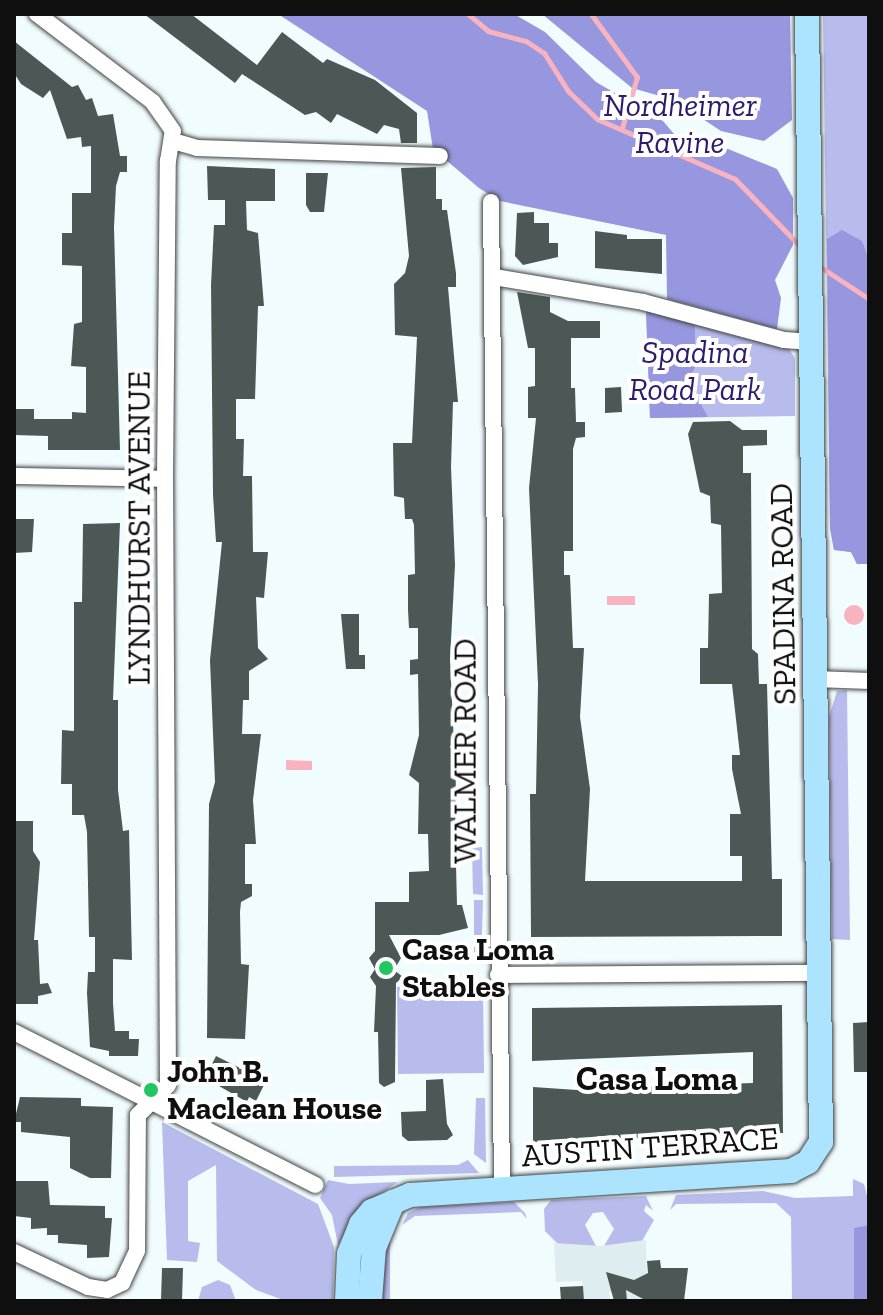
<!DOCTYPE html>
<html>
<head>
<meta charset="utf-8">
<style>
  body { margin:0 }
  #map { position:relative; width:883px; height:1315px; overflow:hidden; background:#f1fcff; font-family:"Zilla Slab",serif }
  div>[style] { position:absolute }
  .green>* { inset:0; background:#b8bcec }
  .forest>* { inset:0; background:#9697de }
  .plaza>* { inset:0; background:#deedf0 }
  .water>* { inset:0; background:#f9b2c0 }
  .round { border-radius:50% }
  .stream>* { height:5px; margin:-2.5px; padding:0 2.5px; transform-origin:2.5px; border-radius:2.5px; background:#f9b2c0 }
  .building>* { inset:0; background:#4b5856 }
  .roads { filter:drop-shadow(0 0 2px #424242) drop-shadow(0 0 2px #424242) }
  .street>* { height:16px; margin:-8px; padding:0 8px; transform-origin:8px; border-radius:8px; background:#fff }
  .secondary>* { height:24px; margin:-12px; padding:0 12px; transform-origin:12px; border-radius:12px; background:#ace4ff }
  .dots>* { width:22px; height:22px; translate:-50% -50%; box-sizing:border-box; border:4px solid #fff; border-radius:50% }
  span { translate:-50% -50%; white-space:nowrap; text-align:center; line-height:1.15; -webkit-text-stroke:8px #fff; paint-order:stroke }
  .park-label { font-size:32px; color:#2d1b6b; font-style:italic }
  .street-label { font-size:32px; color:#0f0f0f }
  .poi-label { font-size:32px; color:#0f0f0f; font-weight:700 }
  .left { translate:0 -50%; text-align:left }
  .neighbourhood-label { font-size:34px; color:#0f0f0f; font-weight:700 }
  .frame { position:absolute; inset:0; border:16px solid #0f0f0f; pointer-events:none }
</style>
</head>
<body>
<div id="map">
  <div class="green">
    <i style="clip-path:polygon(823px 14px,869px 14px,869px 564px,857px 564px,851px 552px,834px 550px,830px 528px)"></i>
    <i style="clip-path:polygon(646px 310px,789px 349px,795px 358px,795px 416px,650px 418px)"></i>
    <i style="clip-path:polygon(847px 690px,850px 940px,832px 939px,829px 717px,837px 691px)"></i>
    <i style="clip-path:polygon(482px 847px,483px 895px,473px 894px,472px 848px)"></i>
    <i style="clip-path:polygon(474px 900px,483px 900px,481px 961px,464px 960px,474px 953px)"></i>
    <i style="clip-path:polygon(483px 986px,484px 1073px,398px 1074px,397px 987px)"></i>
    <i style="clip-path:polygon(476px 1098px,485px 1098px,486px 1163px,474px 1154px)"></i>
    <i style="clip-path:polygon(162px 1122px,318px 1204px,334px 1247px,333px 1301px,286px 1301px,256px 1290px,217px 1261px,216px 1165px,188px 1181px,188px 1241px,200px 1243px,197px 1262px,167px 1260px)"></i>
    <i style="clip-path:polygon(468px 1160px,479px 1173px,334px 1177px,334px 1166px,458px 1165px)"></i>
    <i style="clip-path:polygon(853px 1179px,864px 1184px,869px 1203px,869px 1225px,854px 1229px,854px 1301px,792px 1301px,791px 1217px,776px 1203px,676px 1204px,670px 1210px,676px 1195px,763px 1191px,795px 1198px,853px 1196px)"></i>
    <i style="clip-path:polygon(328px 1180px,349px 1184px,398px 1182px,360px 1207px,338px 1245px,332px 1215px,320px 1198px)"></i>
    <i style="clip-path:polygon(646px 1196px,653px 1211px,646px 1205px,644px 1211px,654px 1220px,642px 1241px,604px 1246px,614px 1229px,603px 1212px,593px 1213px,585px 1225px,596px 1246px,559px 1245px,545px 1231px,544px 1209px,551px 1200px)"></i>
    <i style="clip-path:polygon(514px 1202px,525px 1213px,527px 1219px,521px 1212px,415px 1216px,402px 1225px,408px 1213px,420px 1207px)"></i>
    <i style="clip-path:polygon(402px 1210px,390px 1241px,390px 1301px,379px 1301px,380px 1245px)"></i>
    <i style="clip-path:polygon(218px 1280px,230px 1285px,236px 1301px,198px 1301px,202px 1287px)"></i>
  </div>
  <div class="forest">
    <i style="clip-path:polygon(278px 14px,514px 14px,545px 32px,596px 82px,663px 121px,680px 141px,689px 144px,695px 138px,716px 144px,777px 169px,793px 198px,793px 245px,775px 280px,781px 298px,777px 329px,667px 299px,666px 235px,500px 201px,479px 188px,433px 149px,427px 111px)"></i>
    <i style="clip-path:polygon(542px 14px,790px 14px,792px 120px,764px 141px,721px 131px,674px 100px,632px 88px)"></i>
    <i style="clip-path:polygon(842px 230px,862px 241px,869px 260px,869px 564px,857px 564px,851px 552px,834px 550px,830px 528px,827px 239px)"></i>
    <i style="clip-path:polygon(646px 310px,695px 324px,695px 368px,687px 379px,708px 417px,650px 418px)"></i>
    <i style="clip-path:polygon(869px 1225px,869px 1301px,854px 1301px,854px 1228px)"></i>
  </div>
  <div class="plaza">
    <i style="clip-path:polygon(646px 1240px,647px 1301px,625px 1301px,623px 1295px,609px 1292px,610px 1301px,584px 1301px,582px 1281px,556px 1282px,554px 1243px,600px 1246px)"></i>
  </div>
  <div class="water">
    <i style="clip-path:polygon(607px 596px,635px 596px,635px 605px,607px 605px)"></i>
    <i class="round" style="left:844px;top:605px;width:20px;height:20px"></i>
    <i style="clip-path:polygon(286px 760px,312px 761px,312px 770px,286px 770px)"></i>
  </div>
  <div class="stream">
    <i style="left:468px;top:14px;width:26px;rotate:40deg"></i>
    <i style="left:488px;top:31px;width:39px;rotate:15deg"></i>
    <i style="left:526px;top:41px;width:22px;rotate:34deg"></i>
    <i style="left:544px;top:53px;width:45px;rotate:57.7deg"></i>
    <i style="left:568px;top:91px;width:40px;rotate:44deg"></i>
    <i style="left:597px;top:119px;width:150px;rotate:23.5deg"></i>
    <i style="left:735px;top:179px;width:95px;rotate:45.9deg"></i>
    <i style="left:591px;top:14px;width:78px;rotate:53.9deg"></i>
    <i style="left:637px;top:77px;width:53px;rotate:106.4deg"></i>
    <i style="left:819px;top:266px;width:60px;rotate:33.4deg"></i>
  </div>
  <div class="building">
    <i style="clip-path:polygon(144px 14px,191px 14px,257px 65px,282px 32px,323px 63px,327px 59px,375px 80px,417px 113px,417px 143px,401px 143px,399px 129px,384px 125px,377px 134px,337px 114px,331px 123px,316px 112px,305px 115px,242px 74px,235px 83px)"></i>
    <i style="clip-path:polygon(14px 41px,72px 87px,78px 85px,86px 100px,92px 98px,98px 116px,113px 114px,120px 156px,127px 156px,127px 172px,120px 172px,116px 186px,114px 227px,120px 450px,48px 450px,48px 436px,14px 435px,15px 409px,34px 409px,34px 419px,72px 419px,72px 412px,86px 413px,86px 367px,71px 366px,74px 324px,82px 322px,82px 266px,62px 265px,62px 233px,72px 233px,72px 193px,91px 193px,91px 146px,82px 147px,81px 137px,67px 139px,50px 90px,43px 98px,21px 84px,14px 73px)"></i>
    <i style="clip-path:polygon(207px 166px,275px 169px,275px 201px,246px 201px,247px 230px,258px 233px,264px 306px,258px 306px,255px 399px,236px 399px,236px 439px,244px 439px,243px 476px,252px 476px,253px 552px,268px 552px,264px 598px,256px 597px,258px 648px,268px 659px,249px 671px,249px 700px,243px 700px,242px 734px,261px 734px,253px 800px,256px 844px,245px 844px,245px 884px,252px 884px,252px 896px,241px 902px,240px 912px,241px 964px,249px 965px,245px 1039px,207px 1038px,209px 804px,215px 782px,210px 660px,222px 542px,216px 542px,213px 495px,211px 285px,214px 225px,225px 225px,225px 200px,208px 200px)"></i>
    <i style="clip-path:polygon(436px 167px,436px 199px,442px 199px,442px 210px,447px 210px,456px 273px,456px 287px,448px 287px,458px 402px,453px 402px,451px 467px,455px 565px,450px 659px,454px 745px,450px 746px,456px 762px,455px 850px,461px 858px,456px 865px,457px 905px,462px 905px,468px 928px,439px 935px,389px 935px,401px 958px,394px 970px,403px 977px,396px 983px,395px 1082px,384px 1087px,379px 1083px,378px 1032px,374px 1032px,376px 986px,370px 977px,375px 969px,369px 958px,375px 951px,375px 902px,409px 902px,409px 872px,429px 871px,428px 834px,418px 834px,419px 783px,409px 775px,419px 735px,418px 674px,410px 675px,410px 660px,418px 659px,418px 628px,409px 628px,408px 610px,408px 575px,415px 574px,414px 525px,412px 519px,405px 519px,404px 498px,394px 496px,393px 443px,412px 443px,417px 337px,395px 335px,394px 284px,405px 273px,409px 256px,401px 168px)"></i>
    <i style="clip-path:polygon(306px 173px,328px 173px,324px 212px,310px 212px,306px 205px)"></i>
    <i style="clip-path:polygon(534px 212px,534px 223px,549px 223px,549px 243px,558px 243px,558px 257px,523px 265px,515px 256px,517px 213px)"></i>
    <i style="clip-path:polygon(595px 231px,627px 235px,627px 239px,662px 239px,662px 274px,595px 268px)"></i>
    <i style="clip-path:polygon(517px 292px,550px 297px,550px 312px,568px 321px,600px 321px,600px 338px,571px 338px,571px 388px,575px 388px,576px 422px,585px 422px,585px 437px,576px 438px,573px 449px,573px 551px,564px 551px,564px 575px,570px 575px,573px 648px,584px 648px,580px 717px,590px 789px,585px 881px,742px 881px,742px 856px,730px 856px,730px 814px,741px 814px,732px 769px,732px 755px,740px 755px,732px 684px,700px 684px,700px 648px,708px 648px,709px 594px,722px 593px,721px 525px,711px 523px,710px 496px,700px 492px,688px 434px,693px 422px,730px 421px,742px 430px,767px 430px,767px 445px,743px 446px,743px 473px,751px 473px,752px 649px,758px 654px,759px 684px,767px 684px,772px 879px,782px 879px,782px 936px,531px 937px,530px 794px,536px 794px,538px 684px,529px 488px,536px 418px,528px 418px,528px 387px,535px 386px,535px 348px,528px 348px)"></i>
    <i style="clip-path:polygon(621px 387px,622px 412px,605px 413px,605px 388px)"></i>
    <i style="clip-path:polygon(14px 519px,34px 519px,32px 552px,14px 553px)"></i>
    <i style="clip-path:polygon(120px 523px,113px 700px,118px 700px,118px 790px,123px 831px,129px 830px,132px 960px,113px 959px,113px 1003px,115px 1031px,129px 1031px,129px 1039px,139px 1039px,138px 1056px,109px 1056px,109px 1051px,90px 1047px,87px 993px,88px 972px,95px 972px,95px 937px,89px 937px,87px 832px,84px 815px,72px 815px,72px 784px,61px 784px,62px 730px,74px 731px,74px 602px,82px 602px,83px 524px)"></i>
    <i style="clip-path:polygon(341px 614px,359px 614px,359px 655px,365px 655px,365px 669px,346px 669px)"></i>
    <i style="clip-path:polygon(14px 821px,33px 821px,33px 851px,40px 862px,34px 940px,38px 940px,40px 984px,48px 983px,52px 993px,38px 996px,38px 1004px,14px 1004px)"></i>
    <i style="clip-path:polygon(782px 1005px,783px 1133px,533px 1142px,533px 1087px,606px 1092px,605px 1088px,753px 1083px,753px 1052px,532px 1061px,532px 1008px)"></i>
    <i style="clip-path:polygon(869px 1022px,869px 1072px,854px 1072px,853px 1023px)"></i>
    <i style="clip-path:polygon(216px 1056px,266px 1081px,256px 1101px,249px 1097px,247px 1102px,205px 1078px)"></i>
    <i style="clip-path:polygon(443px 1079px,447px 1124px,453px 1135px,447px 1140px,408px 1141px,402px 1136px,401px 1112px,426px 1111px,426px 1080px)"></i>
    <i style="clip-path:polygon(20px 1097px,81px 1098px,81px 1106px,113px 1107px,111px 1178px,90px 1178px,70px 1168px,70px 1137px,21px 1132px,21px 1122px,14px 1122px)"></i>
    <i style="clip-path:polygon(14px 1181px,48px 1181px,50px 1205px,105px 1206px,105px 1218px,112px 1218px,109px 1257px,87px 1258px,87px 1245px,58px 1243px,58px 1235px,47px 1235px,47px 1228px,31px 1229px,31px 1218px,14px 1216px)"></i>
    <i style="clip-path:polygon(660px 1260px,661px 1268px,688px 1268px,684px 1301px,647px 1301px,626px 1290px,627px 1301px,614px 1301px,606px 1272px,634px 1280px,648px 1273px,647px 1261px)"></i>
    <i style="clip-path:polygon(162px 1268px,183px 1268px,182px 1301px,161px 1301px)"></i>
    <i style="clip-path:polygon(583px 1286px,584px 1301px,561px 1301px,560px 1287px)"></i>
  </div>
  <div class="roads">
    <div class="street">
      <i style="left:173px;top:141px;width:25px;rotate:16deg"></i>
      <i style="left:197px;top:148px;width:243px;rotate:1.9deg"></i>
      <i style="left:491px;top:202px;width:986px;rotate:89.36deg"></i>
      <i style="left:494px;top:277px;width:151px;rotate:9.5deg"></i>
      <i style="left:643px;top:302px;width:146px;rotate:15.1deg"></i>
      <i style="left:784px;top:340px;width:28px;rotate:4deg"></i>
      <i style="left:14px;top:476px;width:151px;rotate:1.1deg"></i>
      <i style="left:816px;top:679px;width:53px;rotate:2.2deg"></i>
      <i style="left:498px;top:975px;width:322px;rotate:-0.4deg"></i>
      <i style="left:14px;top:1032px;width:338px;rotate:26.9deg"></i>
      <i style="left:14px;top:1252px;width:82px;rotate:25.3deg"></i>
      <i style="left:88px;top:1287px;width:19px;rotate:9deg"></i>
      <i style="left:107px;top:1290px;width:17px;rotate:-25deg"></i>
      <i style="left:122px;top:1283px;width:35px;rotate:-65deg"></i>
      <i style="left:137px;top:1251px;width:136px;rotate:-89.6deg"></i>
      <i style="left:138px;top:1115px;width:42px;rotate:-45deg"></i>
      <i style="left:168px;top:1085px;width:606px;rotate:-90.28deg"></i>
      <i style="left:165px;top:479px;width:318px;rotate:-89.5deg"></i>
      <i style="left:168px;top:161px;width:30px;rotate:-81deg"></i>
      <i style="left:173px;top:131px;width:35px;rotate:-125deg"></i>
      <i style="left:153px;top:102px;width:146px;rotate:-142.8deg"></i>
    </div>
    <div class="secondary">
      <i style="left:347px;top:1301px;width:47px;rotate:-87.6deg"></i>
      <i style="left:349px;top:1254px;width:32px;rotate:-68deg"></i>
      <i style="left:361px;top:1224px;width:17px;rotate:-50deg"></i>
      <i style="left:372px;top:1211px;width:41px;rotate:-22.8deg"></i>
      <i style="left:410px;top:1195px;width:382px;rotate:-3.6deg"></i>
      <i style="left:791px;top:1171px;width:19px;rotate:-28deg"></i>
      <i style="left:808px;top:1162px;width:24px;rotate:-57deg"></i>
      <i style="left:821px;top:1142px;width:1128px;rotate:-90.71deg"></i>
      <i style="left:370px;top:1301px;width:53px;rotate:-85.7deg"></i>
      <i style="left:374px;top:1248px;width:50px;rotate:-67.6deg"></i>
    </div>
  </div>
  <div class="dots">
    <i style="left:386px;top:968px;background:#1fc761"></i>
    <i style="left:151px;top:1090px;background:#1fc761"></i>
  </div>
  <div class="park-label">
    <span style="left:680px;top:124px">Nordheimer<br>Ravine</span>
    <span style="left:695px;top:371px">Spadina<br>Road Park</span>
  </div>
  <div class="street-label">
    <span style="left:139px;top:528px;rotate:-90deg">LYNDHURST AVENUE</span>
    <span style="left:783px;top:594px;rotate:-91deg">SPADINA ROAD</span>
    <span style="left:465px;top:751px;rotate:-90deg">WALMER ROAD</span>
    <span style="left:650px;top:1147px;rotate:-4deg">AUSTIN TERRACE</span>
  </div>
  <div class="poi-label">
    <span class="left" style="left:402px;top:968px">Casa Loma<br>Stables</span>
    <span class="left" style="left:167px;top:1090px">John B.<br>Maclean House</span>
  </div>
  <div class="neighbourhood-label">
    <span style="left:657px;top:1079px">Casa Loma</span>
  </div>
  <div class="frame"></div>
</div>
</body>
</html>
